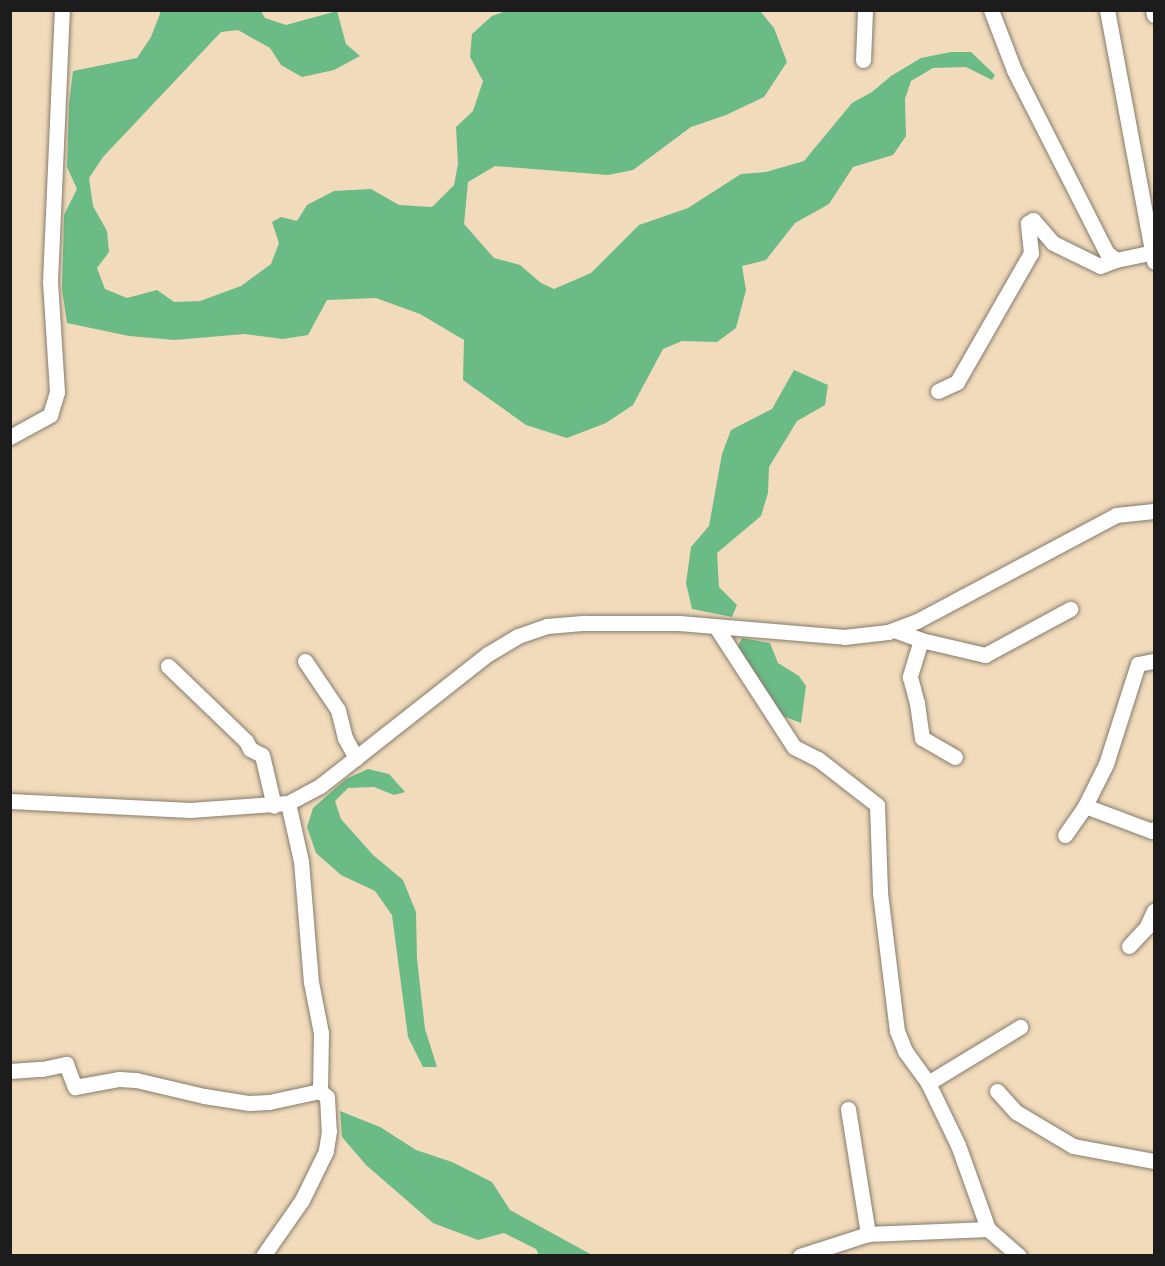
<!DOCTYPE html>
<html>
<head>
<meta charset="utf-8">
<style>
  body { margin:0 }
  #map { position:relative; width:1165px; height:1266px; overflow:hidden; background:#f1dbbb; font-family:"Shantell Sans",sans-serif }
  div>[style] { position:absolute }
  .forest>* { inset:0; background:#6abb86 }
  .roads { filter:drop-shadow(0 0 2px #867c6c) drop-shadow(0 0 2px #867c6c) }
  .minor>* { height:15px; margin:-7.5px; padding:0 7.5px; transform-origin:7.5px; border-radius:7.5px; background:#fff }
  span { translate:-50% -50%; white-space:nowrap; text-align:center; line-height:1.15; -webkit-text-stroke:6px #fff; paint-order:stroke }
  .frame { position:absolute; inset:0; border:12px solid #1c1c1c; pointer-events:none }
</style>
</head>
<body>
<div id="map">
  <div class="forest">
    <i style="clip-path:polygon(161px 11px,261px 11px,265px 18px,286px 25px,337px 11px,346px 44px,360px 56px,334px 70px,302px 77px,281px 65px,270px 48px,238px 30px,221px 32px,103px 157px,89px 178px,93px 206px,107px 231px,109px 252px,97px 268px,105px 289px,127px 298px,157px 290px,174px 302px,200px 301px,241px 286px,271px 264px,279px 243px,272px 222px,281px 217px,297px 221px,307px 205px,334px 191px,371px 189px,399px 205px,432px 207px,454px 185px,458px 164px,456px 127px,473px 111px,483px 81px,470px 57px,472px 34px,492px 16px,506px 11px,760px 11px,774px 28px,787px 62px,764px 97px,726px 115px,691px 127px,633px 170px,608px 175px,495px 166px,468px 182px,464px 224px,494px 258px,520px 265px,541px 283px,554px 289px,591px 273px,639px 225px,688px 208px,741px 174px,766px 172px,804px 161px,852px 103px,872px 92px,891px 76px,921px 58px,951px 52px,971px 52px,995px 75px,992px 80px,966px 67px,933px 68px,911px 81px,905px 99px,906px 136px,893px 155px,853px 167px,829px 204px,795px 223px,766px 260px,742px 266px,746px 290px,736px 328px,717px 342px,682px 341px,663px 349px,633px 405px,606px 423px,567px 438px,526px 425px,463px 380px,464px 340px,420px 314px,376px 298px,327px 300px,308px 335px,283px 339px,244px 334px,175px 340px,129px 336px,67px 323px,62px 289px,64px 215px,77px 189px,67px 167px,69px 104px,73px 71px,137px 58px,151px 37px)"></i>
    <i style="clip-path:polygon(794px 370px,828px 385px,825px 405px,797px 421px,769px 467px,768px 493px,761px 516px,717px 553px,719px 587px,737px 605px,732px 617px,692px 609px,686px 583px,691px 547px,709px 526px,722px 454px,731px 430px,772px 409px)"></i>
    <i style="clip-path:polygon(742px 638px,770px 643px,778px 663px,799px 676px,806px 686px,801px 723px,780px 715px,738px 646px)"></i>
    <i style="clip-path:polygon(368px 769px,389px 774px,405px 792px,394px 795px,374px 787px,348px 788px,335px 801px,341px 819px,373px 855px,403px 880px,416px 912px,417px 959px,425px 1029px,437px 1067px,423px 1067px,408px 1037px,392px 915px,375px 891px,341px 875px,316px 853px,307px 827px,313px 808px,346px 779px)"></i>
    <i style="clip-path:polygon(340px 1111px,380px 1127px,416px 1150px,452px 1162px,492px 1182px,510px 1210px,592px 1255px,539px 1255px,536px 1249px,504px 1233px,478px 1240px,433px 1223px,366px 1165px,342px 1137px)"></i>
  </div>
  <div class="roads">
    <div class="minor">
      <i style="left:991px;top:10px;width:64px;rotate:69deg"></i>
      <i style="left:1014px;top:70px;width:205px;rotate:63.1deg"></i>
      <i style="left:1107px;top:253px;width:11px;rotate:38deg"></i>
      <i style="left:1116px;top:260px;width:38px;rotate:-12deg"></i>
      <i style="left:1107px;top:10px;width:256px;rotate:79.4deg"></i>
      <i style="left:1153px;top:10px;width:5px;rotate:79deg"></i>
      <i style="left:863px;top:60px;width:50px;rotate:-87.7deg"></i>
      <i style="left:938px;top:391px;width:21px;rotate:-25deg"></i>
      <i style="left:957px;top:382px;width:149px;rotate:-60.2deg"></i>
      <i style="left:1031px;top:253px;width:30px;rotate:-96deg"></i>
      <i style="left:1028px;top:223px;width:6px;rotate:-31deg"></i>
      <i style="left:1033px;top:220px;width:30px;rotate:49deg"></i>
      <i style="left:1053px;top:243px;width:52px;rotate:26.1deg"></i>
      <i style="left:1100px;top:266px;width:17px;rotate:-21deg"></i>
      <i style="left:10px;top:437px;width:46px;rotate:-28.8deg"></i>
      <i style="left:50px;top:415px;width:24px;rotate:-73deg"></i>
      <i style="left:57px;top:392px;width:110px;rotate:-93.6deg"></i>
      <i style="left:50px;top:282px;width:272px;rotate:-87.5deg"></i>
      <i style="left:716px;top:627px;width:143px;rotate:57deg"></i>
      <i style="left:794px;top:747px;width:27px;rotate:27deg"></i>
      <i style="left:818px;top:759px;width:75px;rotate:37.9deg"></i>
      <i style="left:877px;top:805px;width:88px;rotate:88deg"></i>
      <i style="left:880px;top:893px;width:139px;rotate:83deg"></i>
      <i style="left:897px;top:1031px;width:22px;rotate:68deg"></i>
      <i style="left:905px;top:1051px;width:39px;rotate:54deg"></i>
      <i style="left:928px;top:1083px;width:69px;rotate:64.2deg"></i>
      <i style="left:958px;top:1145px;width:89px;rotate:70.3deg"></i>
      <i style="left:988px;top:1229px;width:41px;rotate:41.1deg"></i>
      <i style="left:894px;top:630px;width:29px;rotate:20deg"></i>
      <i style="left:921px;top:640px;width:66px;rotate:13.2deg"></i>
      <i style="left:985px;top:655px;width:97px;rotate:-28.4deg"></i>
      <i style="left:921px;top:640px;width:39px;rotate:107deg"></i>
      <i style="left:910px;top:677px;width:27px;rotate:75deg"></i>
      <i style="left:917px;top:703px;width:35px;rotate:82deg"></i>
      <i style="left:922px;top:738px;width:38px;rotate:30deg"></i>
      <i style="left:305px;top:661px;width:59px;rotate:56deg"></i>
      <i style="left:338px;top:710px;width:29px;rotate:76deg"></i>
      <i style="left:345px;top:738px;width:23px;rotate:61deg"></i>
      <i style="left:168px;top:666px;width:108px;rotate:43.9deg"></i>
      <i style="left:246px;top:741px;width:9px;rotate:63deg"></i>
      <i style="left:250px;top:749px;width:13px;rotate:27deg"></i>
      <i style="left:262px;top:755px;width:52px;rotate:76.8deg"></i>
      <i style="left:10px;top:801px;width:180px;rotate:2.9deg"></i>
      <i style="left:190px;top:810px;width:98px;rotate:-4.1deg"></i>
      <i style="left:288px;top:803px;width:36px;rotate:-28deg"></i>
      <i style="left:320px;top:786px;width:214px;rotate:-38.2deg"></i>
      <i style="left:488px;top:654px;width:35px;rotate:-31deg"></i>
      <i style="left:518px;top:636px;width:31px;rotate:-19deg"></i>
      <i style="left:547px;top:626px;width:38px;rotate:-5deg"></i>
      <i style="left:585px;top:623px;width:94px"></i>
      <i style="left:679px;top:623px;width:166px;rotate:4.8deg"></i>
      <i style="left:844px;top:637px;width:44px;rotate:-6.5deg"></i>
      <i style="left:888px;top:632px;width:31px;rotate:-21deg"></i>
      <i style="left:917px;top:621px;width:225px;rotate:-28deg"></i>
      <i style="left:1116px;top:515px;width:38px;rotate:-6deg"></i>
      <i style="left:288px;top:803px;width:59px;rotate:77.4deg"></i>
      <i style="left:301px;top:861px;width:121px;rotate:85.3deg"></i>
      <i style="left:311px;top:982px;width:52px;rotate:78.9deg"></i>
      <i style="left:321px;top:1033px;width:58px;rotate:91deg"></i>
      <i style="left:1085px;top:806px;width:72px;rotate:20.5deg"></i>
      <i style="left:1152px;top:831px;width:3px;rotate:-45deg"></i>
      <i style="left:1065px;top:835px;width:35px;rotate:-55deg"></i>
      <i style="left:1085px;top:806px;width:47px;rotate:-63.4deg"></i>
      <i style="left:1106px;top:764px;width:105px;rotate:-72.3deg"></i>
      <i style="left:1138px;top:664px;width:16px;rotate:-11deg"></i>
      <i style="left:1129px;top:946px;width:25px;rotate:-47deg"></i>
      <i style="left:1146px;top:928px;width:19px;rotate:-65deg"></i>
      <i style="left:10px;top:1071px;width:32px;rotate:-4deg"></i>
      <i style="left:42px;top:1069px;width:25px;rotate:-12deg"></i>
      <i style="left:66px;top:1064px;width:25px;rotate:69deg"></i>
      <i style="left:75px;top:1087px;width:45px;rotate:-10.3deg"></i>
      <i style="left:119px;top:1079px;width:17px;rotate:3deg"></i>
      <i style="left:136px;top:1080px;width:70px;rotate:13.2deg"></i>
      <i style="left:204px;top:1096px;width:46px;rotate:8.8deg"></i>
      <i style="left:249px;top:1103px;width:20px;rotate:-3deg"></i>
      <i style="left:269px;top:1102px;width:52px;rotate:-12.2deg"></i>
      <i style="left:320px;top:1091px;width:9px;rotate:41deg"></i>
      <i style="left:327px;top:1097px;width:34px;rotate:87deg"></i>
      <i style="left:329px;top:1131px;width:20px;rotate:99deg"></i>
      <i style="left:326px;top:1151px;width:55px;rotate:116.1deg"></i>
      <i style="left:302px;top:1200px;width:68px;rotate:124.9deg"></i>
      <i style="left:928px;top:1083px;width:108px;rotate:-31.3deg"></i>
      <i style="left:997px;top:1091px;width:28px;rotate:48deg"></i>
      <i style="left:1016px;top:1112px;width:66px;rotate:30.8deg"></i>
      <i style="left:1073px;top:1146px;width:82px;rotate:10.5deg"></i>
      <i style="left:848px;top:1109px;width:127px;rotate:80.9deg"></i>
      <i style="left:800px;top:1256px;width:71px;rotate:-17.9deg"></i>
      <i style="left:868px;top:1234px;width:120px;rotate:-2.4deg"></i>
    </div>
  </div>
  <div class="frame"></div>
</div>
</body>
</html>
